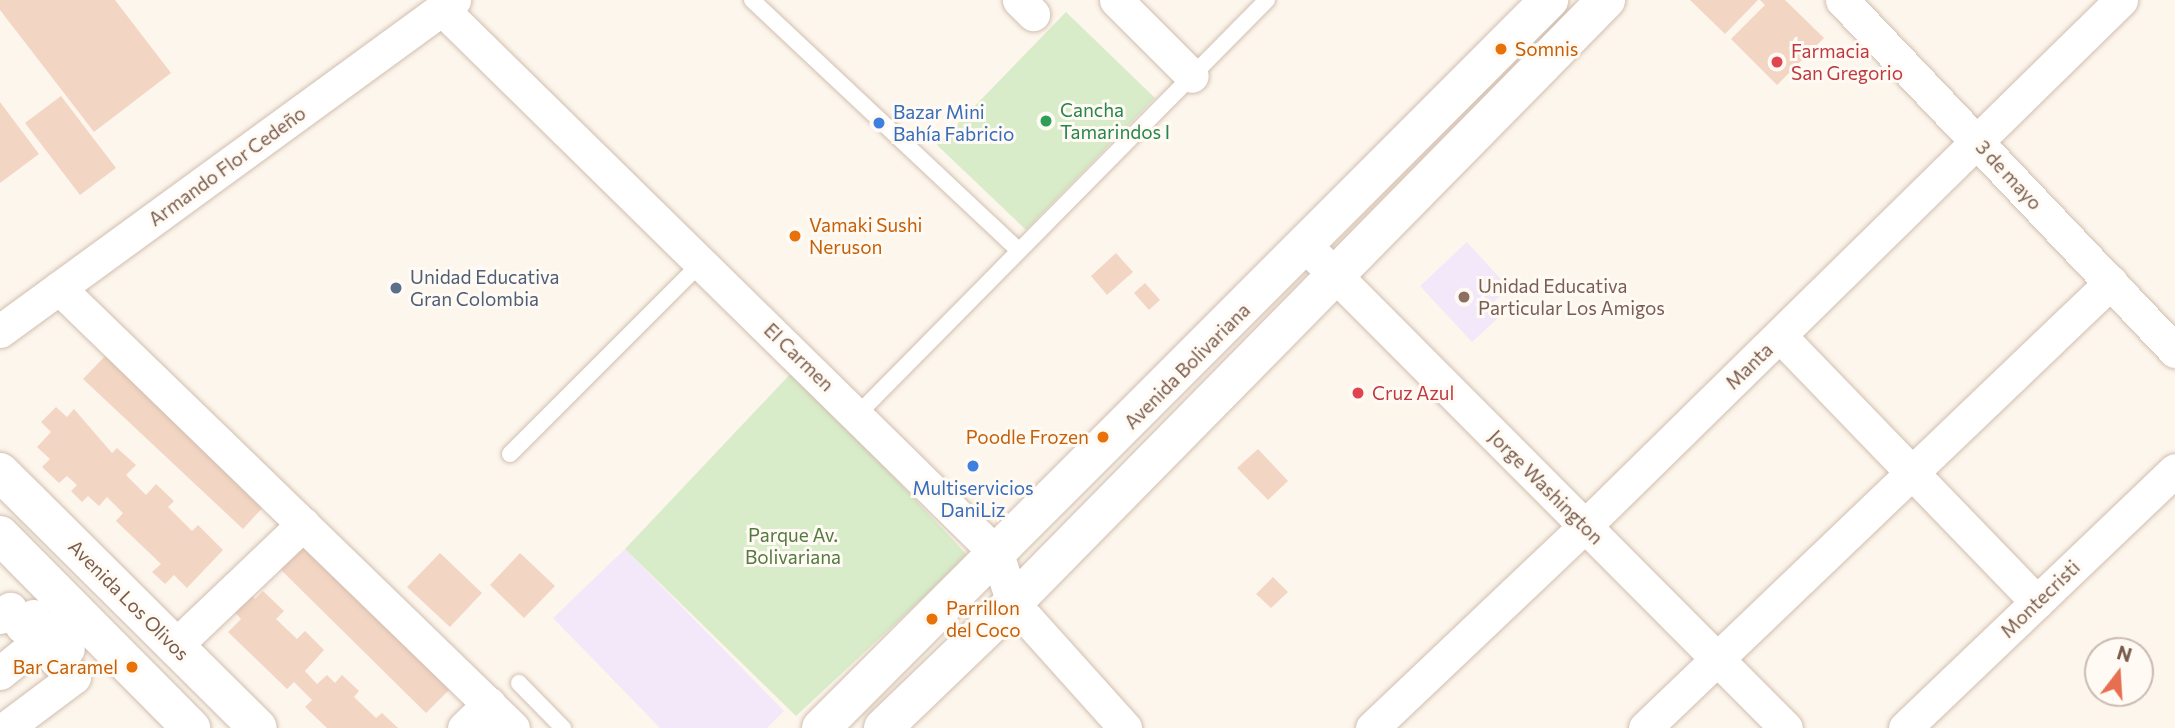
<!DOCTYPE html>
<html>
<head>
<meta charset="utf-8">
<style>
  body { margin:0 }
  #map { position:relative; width:2175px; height:728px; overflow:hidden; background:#fdf6ec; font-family:Commissioner,sans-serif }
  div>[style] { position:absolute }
  .education>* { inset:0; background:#f3e8fa }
  .green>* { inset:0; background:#d8ecc9 }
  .building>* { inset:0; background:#f3d5c3 }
  .roads { filter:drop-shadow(0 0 2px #d1beb0) drop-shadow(0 0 2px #d1beb0) }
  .lane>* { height:16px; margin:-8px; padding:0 8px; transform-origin:8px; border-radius:8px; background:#fff }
  .street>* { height:33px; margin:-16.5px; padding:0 16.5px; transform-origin:16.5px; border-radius:16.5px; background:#fff }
  .secondary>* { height:38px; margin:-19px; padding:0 19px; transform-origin:19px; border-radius:19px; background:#fff }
  .dots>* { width:19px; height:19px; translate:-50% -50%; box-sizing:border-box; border:4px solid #fffaf3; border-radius:50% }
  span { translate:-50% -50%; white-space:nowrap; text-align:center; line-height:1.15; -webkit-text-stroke:6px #fffaf3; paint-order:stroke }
  .food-label { font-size:19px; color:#c56008 }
  .left { translate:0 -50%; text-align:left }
  .right { translate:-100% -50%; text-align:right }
  .health-label { font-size:19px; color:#be3a42 }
  .leisure-label { font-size:19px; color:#27864d }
  .shop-label { font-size:19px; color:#366cbe }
  .street-label { font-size:19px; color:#7a5c4d }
  .service-label { font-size:19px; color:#4e5e75 }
  .education-label { font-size:19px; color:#785e54 }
  .park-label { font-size:19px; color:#537a41 }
  .north { position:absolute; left:2084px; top:637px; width:70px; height:70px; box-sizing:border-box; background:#fffaf3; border:2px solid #cabbb1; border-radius:50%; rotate:17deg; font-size:19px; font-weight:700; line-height:28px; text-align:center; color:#7a5c4d }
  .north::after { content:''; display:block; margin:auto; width:24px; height:32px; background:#e76f51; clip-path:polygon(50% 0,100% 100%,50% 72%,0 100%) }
</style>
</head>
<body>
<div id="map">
  <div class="education">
    <i style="clip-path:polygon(1467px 242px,1509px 288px,1488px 307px,1498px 318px,1472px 342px,1420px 286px)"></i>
    <i style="clip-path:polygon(625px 549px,784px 711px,767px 728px,660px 728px,553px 618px)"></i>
  </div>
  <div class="green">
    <i style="clip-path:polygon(1066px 12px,1155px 98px,1026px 230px,937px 145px)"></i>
    <i style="clip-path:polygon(794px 370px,968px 556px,796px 716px,625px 549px)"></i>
  </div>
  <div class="building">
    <i style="clip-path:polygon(0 0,115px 0,171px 73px,94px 132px,0 10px)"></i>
    <i style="clip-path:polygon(1690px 0,1758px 0,1725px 34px)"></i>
    <i style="clip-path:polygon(1760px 0,1785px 0,1824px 38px,1777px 85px,1731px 39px,1765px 5px)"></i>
    <i style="clip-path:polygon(61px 96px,116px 168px,80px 195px,25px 123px)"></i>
    <i style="clip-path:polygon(0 102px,39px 154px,0 183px)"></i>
    <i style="clip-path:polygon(1116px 253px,1133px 272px,1107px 295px,1091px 276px)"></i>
    <i style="clip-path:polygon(1145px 283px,1160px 300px,1149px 310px,1134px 293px)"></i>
    <i style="clip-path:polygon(107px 354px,266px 504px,243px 529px,83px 379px)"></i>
    <i style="clip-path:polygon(56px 407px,67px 417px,74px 409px,112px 453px,117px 448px,136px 465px,126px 475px,146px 495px,156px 484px,174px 501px,168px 507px,192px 531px,198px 525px,223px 550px,187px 588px,174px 575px,165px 584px,152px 572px,161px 564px,116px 521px,123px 513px,107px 497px,99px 506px,88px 496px,82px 502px,71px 491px,77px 485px,67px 476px,59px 483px,42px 467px,50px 459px,37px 447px,51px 432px,41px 422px)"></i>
    <i style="clip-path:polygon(1258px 449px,1288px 481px,1268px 500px,1237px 468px)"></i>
    <i style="clip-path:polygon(302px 537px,454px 685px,426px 713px,275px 564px)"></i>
    <i style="clip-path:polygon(440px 553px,482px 593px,450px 627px,407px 587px)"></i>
    <i style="clip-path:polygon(520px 553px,555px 586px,524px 618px,490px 585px)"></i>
    <i style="clip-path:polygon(1273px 577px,1288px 592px,1271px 608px,1256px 594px)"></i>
    <i style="clip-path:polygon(263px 591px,284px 611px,276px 619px,297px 639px,305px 631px,324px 650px,305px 671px,317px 684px,327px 675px,335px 683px,342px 675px,359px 691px,354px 697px,376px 718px,382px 713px,398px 728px,327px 728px,305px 707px,312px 700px,294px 682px,287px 689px,228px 632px,241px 619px,232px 609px,248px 592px,255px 599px)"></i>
  </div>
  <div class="roads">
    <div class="lane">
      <i style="left:752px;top:0;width:366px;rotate:43.2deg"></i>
      <i style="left:858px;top:414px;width:582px;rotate:-45.35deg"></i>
      <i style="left:510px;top:454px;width:272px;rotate:-45deg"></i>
      <i style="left:519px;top:683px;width:63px;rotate:45.6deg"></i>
    </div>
    <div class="street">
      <i style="left:1019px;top:0;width:20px;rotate:45deg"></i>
      <i style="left:1116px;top:0;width:107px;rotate:45deg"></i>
      <i style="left:1842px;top:0;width:484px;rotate:46.5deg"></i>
      <i style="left:442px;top:9px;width:778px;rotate:44.48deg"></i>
      <i style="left:997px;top:554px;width:52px;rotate:71.9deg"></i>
      <i style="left:1013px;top:603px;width:168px;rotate:48.1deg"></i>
      <i style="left:1306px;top:246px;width:680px;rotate:45.12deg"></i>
      <i style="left:59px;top:288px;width:632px;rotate:44.1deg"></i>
      <i style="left:0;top:331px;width:562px;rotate:-36.09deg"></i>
      <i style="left:1780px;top:336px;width:370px;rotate:46deg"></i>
      <i style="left:0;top:617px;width:13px;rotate:-39deg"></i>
      <i style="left:10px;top:609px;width:21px;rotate:55deg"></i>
      <i style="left:22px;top:626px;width:15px;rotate:-42deg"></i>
      <i style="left:175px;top:646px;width:177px;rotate:-43.6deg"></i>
      <i style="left:0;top:673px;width:98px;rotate:-39.2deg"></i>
      <i style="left:6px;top:728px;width:85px;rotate:-36.9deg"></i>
      <i style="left:74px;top:677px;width:25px;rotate:-137deg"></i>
      <i style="left:56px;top:660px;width:16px;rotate:-43deg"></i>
      <i style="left:464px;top:728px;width:35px;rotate:-44deg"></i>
      <i style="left:1372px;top:728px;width:294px;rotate:-43.5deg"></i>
      <i style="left:1585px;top:526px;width:751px;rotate:-44.46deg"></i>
      <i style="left:1645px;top:728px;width:645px;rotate:-43.74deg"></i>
      <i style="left:1905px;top:728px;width:373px;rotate:-43.7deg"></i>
    </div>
    <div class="secondary">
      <i style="left:0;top:472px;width:363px;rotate:44.8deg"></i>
      <i style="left:0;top:535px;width:272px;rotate:45.3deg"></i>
      <i style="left:821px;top:728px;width:1030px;rotate:-45deg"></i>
      <i style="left:883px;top:728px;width:180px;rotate:-43.9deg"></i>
      <i style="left:1013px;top:603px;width:846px;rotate:-45.48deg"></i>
    </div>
  </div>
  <div class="dots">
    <i style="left:1501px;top:49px;background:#e8710a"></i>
    <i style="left:1777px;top:62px;background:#e0444e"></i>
    <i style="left:1046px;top:121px;background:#2e9e5b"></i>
    <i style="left:879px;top:123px;background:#3f7fe0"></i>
    <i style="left:795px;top:236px;background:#e8710a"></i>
    <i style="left:396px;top:288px;background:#5c6f8a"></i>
    <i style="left:1464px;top:297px;background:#8d6e63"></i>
    <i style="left:1358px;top:393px;background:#e0444e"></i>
    <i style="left:1103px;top:437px;background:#e8710a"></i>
    <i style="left:973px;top:466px;background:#3f7fe0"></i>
    <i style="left:932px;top:619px;background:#e8710a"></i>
    <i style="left:132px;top:667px;background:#e8710a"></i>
  </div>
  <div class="food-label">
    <span class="left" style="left:1515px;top:49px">Somnis</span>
    <span class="left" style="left:809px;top:236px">Vamaki Sushi<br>Neruson</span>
    <span class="right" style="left:1089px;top:437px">Poodle Frozen</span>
    <span class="left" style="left:946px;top:619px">Parrillon<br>del Coco</span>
    <span class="right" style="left:118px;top:667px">Bar Caramel</span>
  </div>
  <div class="health-label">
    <span class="left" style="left:1791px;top:62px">Farmacia<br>San Gregorio</span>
    <span class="left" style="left:1372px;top:393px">Cruz Azul</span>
  </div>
  <div class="leisure-label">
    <span class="left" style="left:1060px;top:121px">Cancha<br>Tamarindos I</span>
  </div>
  <div class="shop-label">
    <span class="left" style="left:893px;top:123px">Bazar Mini<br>Bahía Fabricio</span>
    <span style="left:973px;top:499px">Multiservicios<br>DaniLiz</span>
  </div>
  <div class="street-label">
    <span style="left:227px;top:166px;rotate:-36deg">Armando Flor Cedeño</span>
    <span style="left:2009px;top:175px;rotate:47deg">3 de mayo</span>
    <span style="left:799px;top:357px;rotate:44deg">El Carmen</span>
    <span style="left:1187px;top:366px;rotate:-45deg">Avenida Bolivariana</span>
    <span style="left:1749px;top:366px;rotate:-44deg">Manta</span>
    <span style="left:1546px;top:487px;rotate:45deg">Jorge Washington</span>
    <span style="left:2040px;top:599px;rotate:-44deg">Montecristi</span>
    <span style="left:129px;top:600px;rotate:45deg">Avenida Los Olivos</span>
  </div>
  <div class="service-label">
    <span class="left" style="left:410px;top:288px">Unidad Educativa<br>Gran Colombia</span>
  </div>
  <div class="education-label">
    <span class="left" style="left:1478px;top:297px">Unidad Educativa<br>Particular Los Amigos</span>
  </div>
  <div class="park-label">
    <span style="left:793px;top:546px">Parque Av.<br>Bolivariana</span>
  </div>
  <div class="north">N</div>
</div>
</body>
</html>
